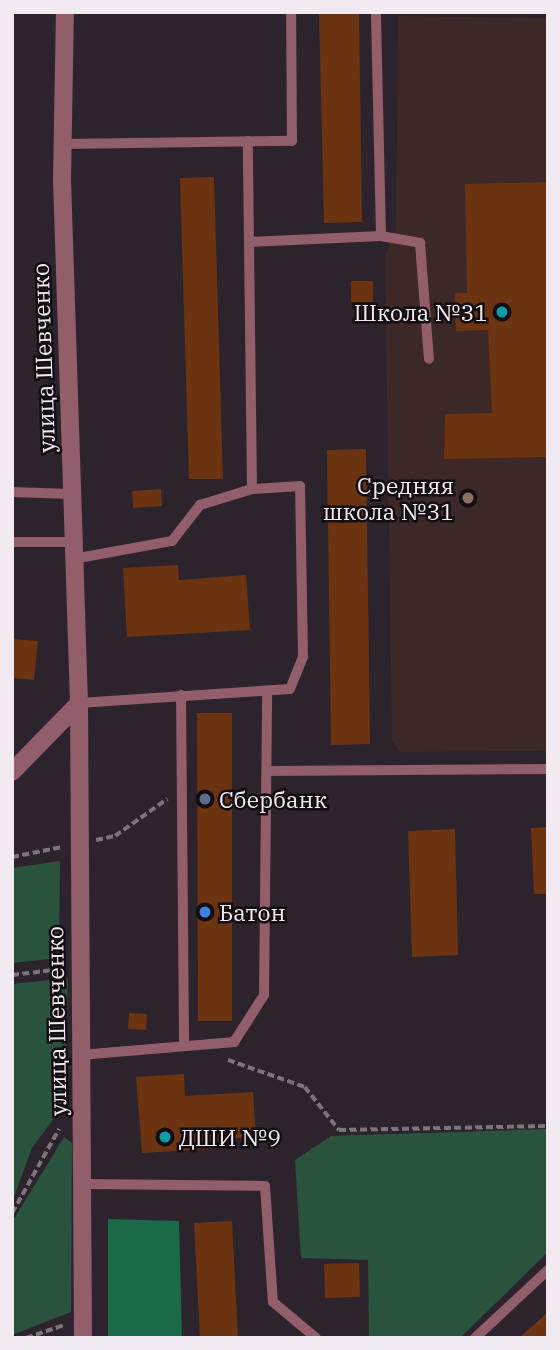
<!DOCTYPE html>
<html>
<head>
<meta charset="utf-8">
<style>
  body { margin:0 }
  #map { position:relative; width:560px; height:1350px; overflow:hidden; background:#2c232c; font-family:"IBM Plex Serif",serif }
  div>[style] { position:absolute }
  .education>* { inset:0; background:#3c2827 }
  .green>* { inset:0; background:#2a533e }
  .forest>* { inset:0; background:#1a6947 }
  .building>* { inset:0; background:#6c3310 }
  .path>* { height:3.5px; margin-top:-1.75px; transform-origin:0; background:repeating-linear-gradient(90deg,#7c747c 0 7px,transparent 0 10.5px) }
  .service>* { height:10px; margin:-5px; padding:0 5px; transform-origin:5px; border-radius:5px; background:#915e6a }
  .minor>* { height:18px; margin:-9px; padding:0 9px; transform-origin:9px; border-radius:9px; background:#915e6a }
  .tertiary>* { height:18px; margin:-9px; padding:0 9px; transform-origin:9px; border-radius:9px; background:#915e6a }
  .dots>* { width:19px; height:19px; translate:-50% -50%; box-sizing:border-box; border:4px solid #120e12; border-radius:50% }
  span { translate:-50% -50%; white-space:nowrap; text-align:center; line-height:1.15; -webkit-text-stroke:5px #120e12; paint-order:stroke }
  .poi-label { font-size:23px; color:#f1eaf1 }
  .right { translate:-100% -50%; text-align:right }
  .left { translate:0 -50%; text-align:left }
  .street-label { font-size:23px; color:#f1eaf1 }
  .frame { position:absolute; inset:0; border:14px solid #f1eaf1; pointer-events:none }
</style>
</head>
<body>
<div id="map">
  <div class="education">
    <i style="clip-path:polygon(398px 16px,548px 18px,548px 751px,400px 752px,392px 741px,385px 256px,396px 230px)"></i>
  </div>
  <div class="green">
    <i style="clip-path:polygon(60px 861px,59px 958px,12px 963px,12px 868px)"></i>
    <i style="clip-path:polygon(68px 978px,66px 1102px,32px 1148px,14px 1197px,12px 984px)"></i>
    <i style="clip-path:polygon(548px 1129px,548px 1252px,460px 1338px,369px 1338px,368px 1260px,301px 1258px,295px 1160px,331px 1136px)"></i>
    <i style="clip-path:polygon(64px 1137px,72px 1143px,71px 1312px,12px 1335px,12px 1222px)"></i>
  </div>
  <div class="forest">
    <i style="clip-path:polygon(108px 1219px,179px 1221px,182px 1338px,108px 1338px)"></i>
  </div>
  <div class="building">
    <i style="clip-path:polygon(319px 12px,359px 12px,362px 222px,324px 223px)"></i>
    <i style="clip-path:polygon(214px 177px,223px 479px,189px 479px,180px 178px)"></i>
    <i style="clip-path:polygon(548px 182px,548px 457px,444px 459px,445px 414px,492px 413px,488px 330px,456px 331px,455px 293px,467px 293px,465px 184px)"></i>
    <i style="clip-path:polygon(351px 281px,373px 281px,373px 302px,351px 302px)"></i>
    <i style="clip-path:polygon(366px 449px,370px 744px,331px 745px,327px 450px)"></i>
    <i style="clip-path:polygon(161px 489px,162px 506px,133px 508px,132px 491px)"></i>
    <i style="clip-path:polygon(178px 565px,179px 580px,246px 575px,250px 630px,127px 637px,123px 568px)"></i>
    <i style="clip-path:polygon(12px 639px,38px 641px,34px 680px,12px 678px)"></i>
    <i style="clip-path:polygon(197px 713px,232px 713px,232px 1021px,198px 1021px)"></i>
    <i style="clip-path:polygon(548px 827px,548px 894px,534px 894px,531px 828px)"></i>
    <i style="clip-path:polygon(455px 829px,458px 955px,412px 957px,408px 831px)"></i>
    <i style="clip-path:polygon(129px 1013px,147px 1014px,146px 1030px,128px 1029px)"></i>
    <i style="clip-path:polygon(184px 1074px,185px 1096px,253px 1092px,256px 1137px,224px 1139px,225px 1148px,142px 1153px,136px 1077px)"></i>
    <i style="clip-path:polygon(232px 1221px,238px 1338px,200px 1338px,194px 1223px)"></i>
    <i style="clip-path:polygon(359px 1263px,360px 1297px,325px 1298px,324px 1264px)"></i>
    <i style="clip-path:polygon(548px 1312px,548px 1338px,519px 1338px)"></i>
  </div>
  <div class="path">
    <i style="left:96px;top:840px;width:19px;rotate:-12deg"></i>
    <i style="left:115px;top:836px;width:64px;rotate:-35.4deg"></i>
    <i style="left:12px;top:857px;width:51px;rotate:-11.3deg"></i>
    <i style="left:12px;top:975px;width:50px;rotate:-6.8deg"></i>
    <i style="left:228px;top:1060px;width:82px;rotate:19.3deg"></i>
    <i style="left:305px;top:1087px;width:55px;rotate:51.7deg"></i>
    <i style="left:339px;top:1130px;width:209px;rotate:-1.1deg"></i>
    <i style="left:12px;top:1213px;width:96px;rotate:-60.8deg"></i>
    <i style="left:26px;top:1338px;width:39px;rotate:-19deg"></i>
  </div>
  <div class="service">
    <i style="left:63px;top:144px;width:229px;rotate:-0.8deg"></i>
    <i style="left:292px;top:141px;width:129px;rotate:-90.4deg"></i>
    <i style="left:381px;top:236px;width:40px;rotate:10deg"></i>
    <i style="left:420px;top:243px;width:116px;rotate:85.6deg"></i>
    <i style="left:249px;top:242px;width:132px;rotate:-2.6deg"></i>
    <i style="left:381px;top:236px;width:224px;rotate:-91.3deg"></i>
    <i style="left:12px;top:492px;width:59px;rotate:1.9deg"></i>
    <i style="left:12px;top:542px;width:61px"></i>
    <i style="left:73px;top:559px;width:101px;rotate:-10.3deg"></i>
    <i style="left:172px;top:541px;width:46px;rotate:-52.1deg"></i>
    <i style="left:200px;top:505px;width:54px;rotate:-17.1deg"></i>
    <i style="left:252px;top:489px;width:348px;rotate:-90.7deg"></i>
    <i style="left:181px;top:695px;width:349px;rotate:89.5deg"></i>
    <i style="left:79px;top:703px;width:211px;rotate:-3.8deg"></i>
    <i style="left:290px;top:689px;width:35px;rotate:-68deg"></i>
    <i style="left:303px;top:657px;width:171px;rotate:-91deg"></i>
    <i style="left:300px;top:486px;width:48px;rotate:176.4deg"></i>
    <i style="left:268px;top:771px;width:280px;rotate:-0.4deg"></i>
    <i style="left:80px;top:1055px;width:155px;rotate:-4.8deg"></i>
    <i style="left:234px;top:1042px;width:56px;rotate:-57.4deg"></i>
    <i style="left:264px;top:995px;width:304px;rotate:-89.4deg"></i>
    <i style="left:84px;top:1184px;width:181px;rotate:0.6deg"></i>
    <i style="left:265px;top:1186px;width:116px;rotate:86.1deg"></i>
    <i style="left:273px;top:1302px;width:56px;rotate:39.9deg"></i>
    <i style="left:475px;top:1338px;width:100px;rotate:-43deg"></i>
  </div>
  <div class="minor">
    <i style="left:79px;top:703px;width:635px;rotate:89.64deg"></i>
  </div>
  <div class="tertiary">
    <i style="left:12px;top:772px;width:96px;rotate:-45.8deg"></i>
    <i style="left:79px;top:703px;width:523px;rotate:-91.86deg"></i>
    <i style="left:62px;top:180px;width:168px;rotate:-89deg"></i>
  </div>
  <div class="dots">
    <i style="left:502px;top:312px;background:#0f9aa8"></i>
    <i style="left:468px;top:498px;background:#8d6e63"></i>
    <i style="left:205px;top:799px;background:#5c6f8a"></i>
    <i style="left:205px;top:912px;background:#3f7fe0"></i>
    <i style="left:165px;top:1137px;background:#0f9aa8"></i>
  </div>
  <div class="poi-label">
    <span class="right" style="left:488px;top:312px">Школа №31</span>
    <span class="right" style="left:454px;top:498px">Средняя<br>школа №31</span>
    <span class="left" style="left:219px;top:799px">Сбербанк</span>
    <span class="left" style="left:219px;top:912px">Батон</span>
    <span class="left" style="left:179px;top:1137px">ДШИ №9</span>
  </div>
  <div class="street-label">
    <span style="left:43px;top:358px;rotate:-92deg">улица Шевченко</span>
    <span style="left:56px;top:1021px;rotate:-91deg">улица Шевченко</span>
  </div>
  <div class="frame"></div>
</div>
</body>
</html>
